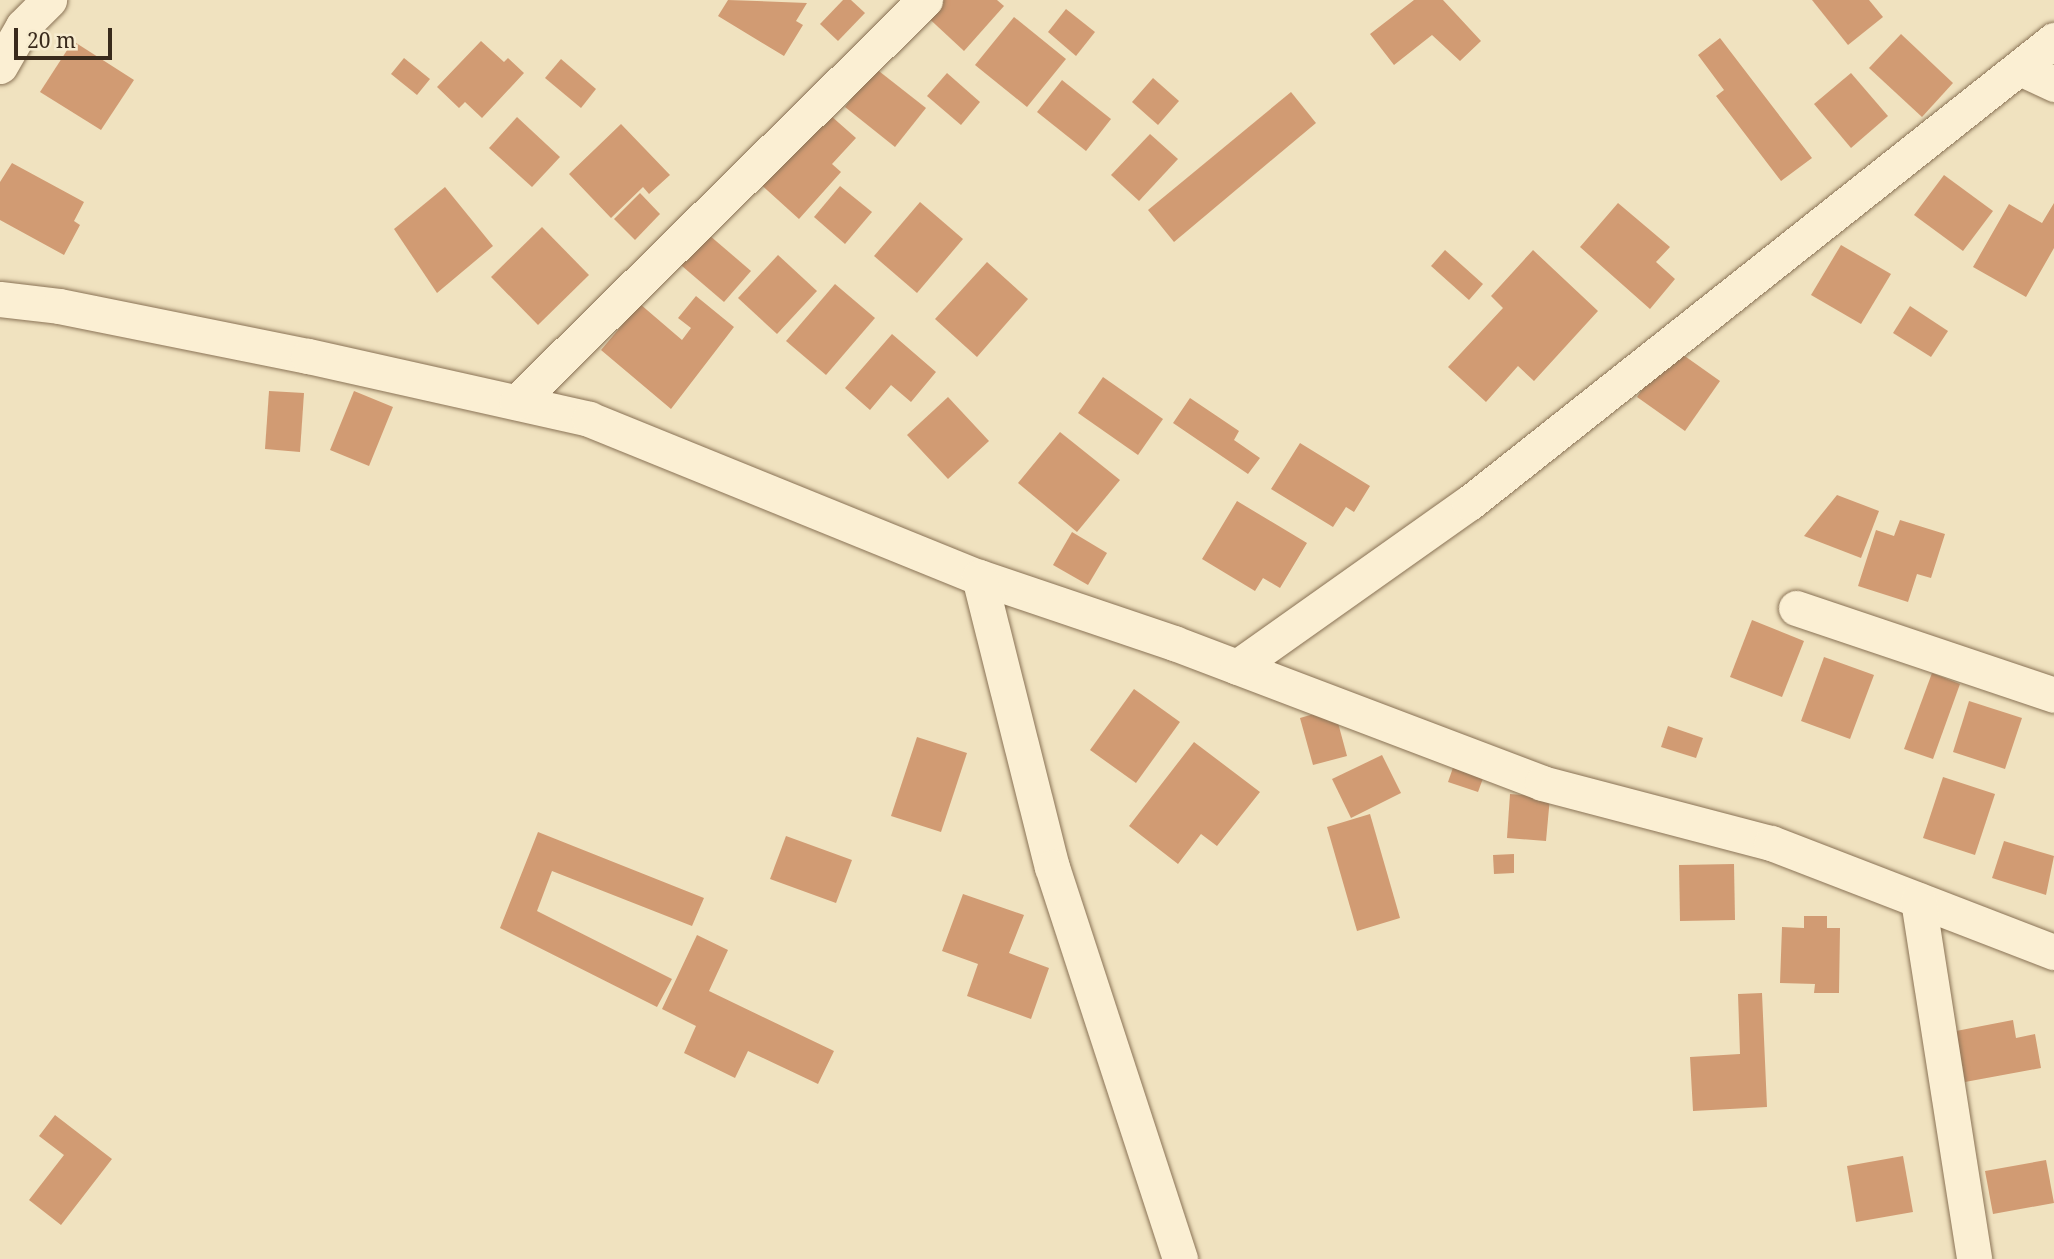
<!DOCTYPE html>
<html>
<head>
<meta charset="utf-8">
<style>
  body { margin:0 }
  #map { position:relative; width:2054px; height:1259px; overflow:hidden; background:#f0e2bf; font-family:"Noto Serif",serif }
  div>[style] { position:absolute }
  .building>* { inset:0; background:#d19b73 }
  .roads { filter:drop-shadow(0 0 2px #8a7356) drop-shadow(0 0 2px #8a7356) }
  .minor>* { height:35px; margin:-17.5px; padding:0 17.5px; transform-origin:17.5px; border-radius:17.5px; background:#fbefd3 }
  span { translate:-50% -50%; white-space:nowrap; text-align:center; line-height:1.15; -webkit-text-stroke:6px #f7eccf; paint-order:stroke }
  .scale { position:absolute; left:14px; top:28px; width:98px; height:32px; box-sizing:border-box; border:4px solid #392a1c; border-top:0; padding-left:9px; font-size:21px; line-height:24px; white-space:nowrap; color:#392a1c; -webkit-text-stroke:5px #f7eccf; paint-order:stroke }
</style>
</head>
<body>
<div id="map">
  <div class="building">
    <i style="clip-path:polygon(728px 0,807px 3px,796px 21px,803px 25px,784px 56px,718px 16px)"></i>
    <i style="clip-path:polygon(843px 0,851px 0,865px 13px,838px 41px,820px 24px)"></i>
    <i style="clip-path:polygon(933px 0,997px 0,1004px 6px,964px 51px,922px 12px)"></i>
    <i style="clip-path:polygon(1414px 0,1443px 0,1481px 41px,1460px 61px,1432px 35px,1394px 65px,1370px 34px)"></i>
    <i style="clip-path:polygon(1812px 0,1869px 0,1883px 17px,1848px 45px)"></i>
    <i style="clip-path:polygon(1066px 9px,1095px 32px,1076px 56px,1048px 32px)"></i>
    <i style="clip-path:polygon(1014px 17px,1066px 59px,1027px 107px,975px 65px)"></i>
    <i style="clip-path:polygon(1901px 34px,1953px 83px,1922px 117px,1869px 68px)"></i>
    <i style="clip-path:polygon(1720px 38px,1812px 158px,1781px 181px,1716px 96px,1724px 90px,1698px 55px)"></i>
    <i style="clip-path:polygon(73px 41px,134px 80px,101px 130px,40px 92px)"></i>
    <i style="clip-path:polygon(481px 41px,504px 62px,508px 58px,524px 73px,482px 118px,465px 102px,459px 108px,437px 87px)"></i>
    <i style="clip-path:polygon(404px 58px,430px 79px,417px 95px,391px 74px)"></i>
    <i style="clip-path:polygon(561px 59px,596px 89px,581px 108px,545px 78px)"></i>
    <i style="clip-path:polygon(875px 68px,926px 108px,895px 147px,845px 107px)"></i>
    <i style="clip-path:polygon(947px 73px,980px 102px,961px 125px,927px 96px)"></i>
    <i style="clip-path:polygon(1851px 73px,1888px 116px,1851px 148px,1814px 104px)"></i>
    <i style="clip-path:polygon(1153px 78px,1179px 101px,1158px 125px,1132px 102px)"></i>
    <i style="clip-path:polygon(1062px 80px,1111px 119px,1086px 151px,1037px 112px)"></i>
    <i style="clip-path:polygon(1291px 92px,1316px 123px,1174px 242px,1148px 210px)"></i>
    <i style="clip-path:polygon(822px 108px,856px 138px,832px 164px,841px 172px,799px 219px,757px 181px)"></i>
    <i style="clip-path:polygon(517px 117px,560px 157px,532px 187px,489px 148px)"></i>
    <i style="clip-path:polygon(621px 124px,670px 175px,649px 194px,643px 187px,611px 218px,569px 174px)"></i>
    <i style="clip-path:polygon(1150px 134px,1178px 159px,1139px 201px,1111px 175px)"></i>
    <i style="clip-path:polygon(12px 163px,84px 202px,74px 221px,80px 225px,64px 255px,0 220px,0 182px)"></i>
    <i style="clip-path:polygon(1944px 175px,1993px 211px,1963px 251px,1914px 215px)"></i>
    <i style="clip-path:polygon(840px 186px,872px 212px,845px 244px,814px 217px)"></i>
    <i style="clip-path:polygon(445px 187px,493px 246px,437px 293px,394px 229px)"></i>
    <i style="clip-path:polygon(640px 193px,660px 214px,635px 240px,614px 219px)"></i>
    <i style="clip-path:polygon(920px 202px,963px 239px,917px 293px,874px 256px)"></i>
    <i style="clip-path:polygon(1618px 203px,1670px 247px,1656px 262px,1675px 279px,1650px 309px,1580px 247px)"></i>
    <i style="clip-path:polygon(2054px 203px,2054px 248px,2026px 297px,1973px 267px,2009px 204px,2042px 223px)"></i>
    <i style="clip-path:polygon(542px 227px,589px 275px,538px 325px,491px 277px)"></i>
    <i style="clip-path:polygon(702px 229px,751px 271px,724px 302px,675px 260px)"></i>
    <i style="clip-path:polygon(1841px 245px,1891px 274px,1861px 324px,1811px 295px)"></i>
    <i style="clip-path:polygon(1445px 250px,1483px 284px,1469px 300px,1431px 266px)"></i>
    <i style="clip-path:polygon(1533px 250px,1598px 311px,1534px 381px,1518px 366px,1486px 402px,1448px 367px,1503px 308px,1491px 296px)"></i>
    <i style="clip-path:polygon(778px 255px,817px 291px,777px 334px,738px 298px)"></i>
    <i style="clip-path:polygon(987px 262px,1028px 299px,977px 357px,935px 319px)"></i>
    <i style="clip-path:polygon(835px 284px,875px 318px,826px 375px,786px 341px)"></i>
    <i style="clip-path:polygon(696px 296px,734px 327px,671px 409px,601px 350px,640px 304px,682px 340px,691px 328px,678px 318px)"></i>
    <i style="clip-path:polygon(1910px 306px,1948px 331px,1931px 357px,1893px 333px)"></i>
    <i style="clip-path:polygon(892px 334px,936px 372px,911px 402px,891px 385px,870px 410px,845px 388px)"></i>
    <i style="clip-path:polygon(1672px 347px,1720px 381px,1685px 431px,1637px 397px)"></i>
    <i style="clip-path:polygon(1103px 377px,1163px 419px,1138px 455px,1078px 413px)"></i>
    <i style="clip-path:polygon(269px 391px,304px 393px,300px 452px,265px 449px)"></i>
    <i style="clip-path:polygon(354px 391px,393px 407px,369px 466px,330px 450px)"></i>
    <i style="clip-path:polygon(948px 397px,989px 441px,948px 479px,907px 435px)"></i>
    <i style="clip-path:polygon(1190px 398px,1239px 431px,1234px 440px,1260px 458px,1248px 474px,1173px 423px)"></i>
    <i style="clip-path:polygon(1060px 432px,1120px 480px,1077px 532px,1018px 483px)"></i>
    <i style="clip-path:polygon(1300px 443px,1370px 486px,1354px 512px,1346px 507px,1333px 527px,1271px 489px)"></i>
    <i style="clip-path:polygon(1837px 495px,1879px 511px,1861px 558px,1804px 536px)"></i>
    <i style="clip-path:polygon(1237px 501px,1307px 543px,1280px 588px,1263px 578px,1255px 591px,1202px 559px)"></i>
    <i style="clip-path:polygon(1900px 520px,1945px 534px,1931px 578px,1917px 574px,1908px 602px,1858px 586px,1876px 530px,1894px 536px)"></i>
    <i style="clip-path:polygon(1072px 532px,1107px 553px,1088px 585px,1053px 565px)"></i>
    <i style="clip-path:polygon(1752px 620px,1804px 641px,1782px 697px,1730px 677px)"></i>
    <i style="clip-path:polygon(1824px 657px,1874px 675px,1850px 739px,1801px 721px)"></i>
    <i style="clip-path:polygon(1932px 673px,1960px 684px,1933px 759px,1904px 749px)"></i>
    <i style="clip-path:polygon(1134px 689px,1180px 722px,1136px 783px,1090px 750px)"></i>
    <i style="clip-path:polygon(1969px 701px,2022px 718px,2005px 769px,1953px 752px)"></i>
    <i style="clip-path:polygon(1334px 708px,1347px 756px,1313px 765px,1300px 718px)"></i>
    <i style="clip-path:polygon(1668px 726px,1703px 738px,1696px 758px,1661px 747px)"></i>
    <i style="clip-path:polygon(917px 737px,967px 753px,941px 832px,891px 816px)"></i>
    <i style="clip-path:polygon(1194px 742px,1260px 792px,1217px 846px,1201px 834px,1178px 864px,1129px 826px)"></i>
    <i style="clip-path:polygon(1382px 755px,1401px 793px,1351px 818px,1332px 779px)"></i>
    <i style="clip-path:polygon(1455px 762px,1485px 773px,1478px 792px,1448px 782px)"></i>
    <i style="clip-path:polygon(1943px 777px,1995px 794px,1975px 855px,1923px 838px)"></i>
    <i style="clip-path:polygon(1510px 794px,1550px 797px,1546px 841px,1507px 838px)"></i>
    <i style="clip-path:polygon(1370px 814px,1400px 918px,1357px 931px,1327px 827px)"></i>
    <i style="clip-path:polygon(538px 832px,704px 898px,692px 926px,552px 871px,537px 911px,672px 979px,657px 1007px,500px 928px)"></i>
    <i style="clip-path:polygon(786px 836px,852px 860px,836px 903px,770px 879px)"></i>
    <i style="clip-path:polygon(2004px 841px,2054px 856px,2046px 895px,1992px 878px)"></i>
    <i style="clip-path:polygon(1514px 854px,1514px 873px,1494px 874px,1493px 855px)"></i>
    <i style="clip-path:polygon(1734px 864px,1735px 920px,1680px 921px,1679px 865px)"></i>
    <i style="clip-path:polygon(963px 894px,1024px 915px,1009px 953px,1049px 968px,1031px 1019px,967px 996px,978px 964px,942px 951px)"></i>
    <i style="clip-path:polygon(1804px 916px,1827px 916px,1827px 928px,1840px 928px,1839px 993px,1814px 993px,1815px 984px,1780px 983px,1782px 927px,1804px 928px)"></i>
    <i style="clip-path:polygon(697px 935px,728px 950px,709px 991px,834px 1051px,818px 1084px,748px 1051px,735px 1078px,684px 1053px,696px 1026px,662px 1009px)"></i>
    <i style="clip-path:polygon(1762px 993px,1767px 1107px,1693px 1111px,1690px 1057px,1740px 1054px,1738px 994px)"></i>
    <i style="clip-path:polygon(2013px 1020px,2016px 1038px,2035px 1034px,2041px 1068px,1965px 1082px,1956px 1031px)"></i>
    <i style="clip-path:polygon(55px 1115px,112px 1159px,61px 1225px,29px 1200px,64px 1155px,39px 1136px)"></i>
    <i style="clip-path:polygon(1903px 1156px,1913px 1212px,1856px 1222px,1847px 1166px)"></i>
    <i style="clip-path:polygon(2046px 1160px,2054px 1203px,1993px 1214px,1985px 1171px)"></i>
  </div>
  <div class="roads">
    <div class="minor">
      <i style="left:0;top:66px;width:46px;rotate:-60.1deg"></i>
      <i style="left:23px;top:26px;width:37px;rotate:-45deg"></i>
      <i style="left:2020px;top:68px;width:38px;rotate:25deg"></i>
      <i style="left:0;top:299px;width:59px;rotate:6.8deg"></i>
      <i style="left:59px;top:306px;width:254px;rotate:11.4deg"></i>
      <i style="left:308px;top:356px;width:288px;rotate:12.6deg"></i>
      <i style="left:589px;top:419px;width:421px;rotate:22.1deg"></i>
      <i style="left:979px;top:577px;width:206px;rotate:18.7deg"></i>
      <i style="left:1174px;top:643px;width:394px;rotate:20.8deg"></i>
      <i style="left:1542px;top:783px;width:237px;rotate:14.7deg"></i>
      <i style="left:1771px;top:843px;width:303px;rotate:21.1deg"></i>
      <i style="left:517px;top:402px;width:573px;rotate:-44.58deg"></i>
      <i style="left:979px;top:577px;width:299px;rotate:75.9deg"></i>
      <i style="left:1052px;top:867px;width:412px;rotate:71.9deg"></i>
      <i style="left:1796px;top:608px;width:272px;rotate:18.6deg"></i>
      <i style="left:1237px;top:667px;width:284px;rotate:-35.3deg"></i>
      <i style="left:1469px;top:503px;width:746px;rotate:-38.36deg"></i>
      <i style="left:1918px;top:900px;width:363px;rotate:81.1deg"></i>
    </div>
  </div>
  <div class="scale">20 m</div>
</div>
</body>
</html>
